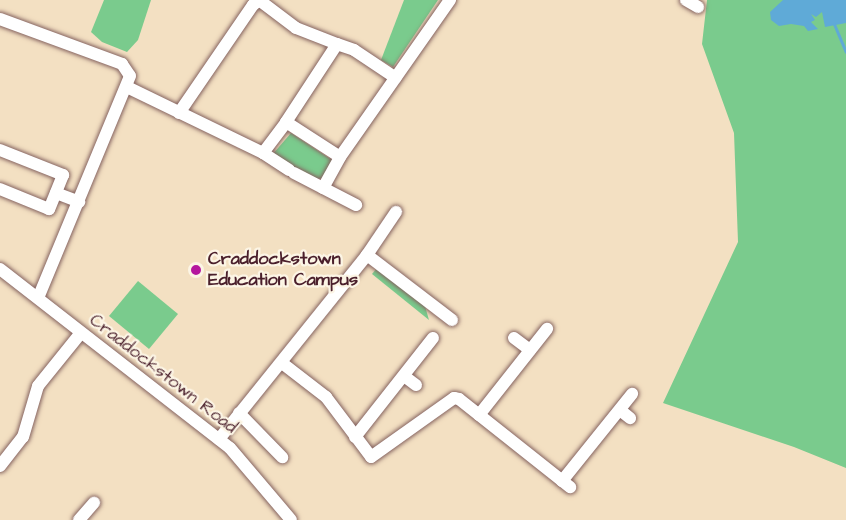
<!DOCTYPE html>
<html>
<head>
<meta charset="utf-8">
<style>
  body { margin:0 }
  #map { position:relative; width:846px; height:520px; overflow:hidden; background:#f3e0c2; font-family:"Architects Daughter",sans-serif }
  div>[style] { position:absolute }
  .green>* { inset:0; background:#7acb8d }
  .water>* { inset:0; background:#5faad7 }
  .stream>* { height:3px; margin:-1.5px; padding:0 1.5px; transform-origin:1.5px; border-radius:1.5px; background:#5faad7 }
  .roads { filter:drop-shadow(0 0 2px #856360) drop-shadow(0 0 2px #856360) }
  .minor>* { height:12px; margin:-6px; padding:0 6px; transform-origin:6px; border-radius:6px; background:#fff }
  .dots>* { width:16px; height:16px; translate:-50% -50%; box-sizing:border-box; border:3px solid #fcf5e5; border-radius:50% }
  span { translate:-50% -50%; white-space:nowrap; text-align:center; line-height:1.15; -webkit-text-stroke:4.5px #fcf5e5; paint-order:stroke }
  .poi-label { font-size:18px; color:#4a1f2b; font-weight:700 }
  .left { translate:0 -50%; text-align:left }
  .street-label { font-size:18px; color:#4a1f2b }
</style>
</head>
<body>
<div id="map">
  <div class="green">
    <i style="clip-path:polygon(104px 0,151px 0,138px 40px,127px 52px,102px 42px,91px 32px)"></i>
    <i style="clip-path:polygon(404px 0,438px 0,393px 67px,381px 60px)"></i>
    <i style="clip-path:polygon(707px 0,846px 0,846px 468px,794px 447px,663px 403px,738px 242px,734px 133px,702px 44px)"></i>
    <i style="clip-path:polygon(291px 133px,332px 160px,322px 178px,317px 179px,272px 155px)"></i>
    <i style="clip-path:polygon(377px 268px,425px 306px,429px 320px,372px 274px)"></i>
    <i style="clip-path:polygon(138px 281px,178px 314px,149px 349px,109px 316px)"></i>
  </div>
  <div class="water">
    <i style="clip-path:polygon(783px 0,846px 0,846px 23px,825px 27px,822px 12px,816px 17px,811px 14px,815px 20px,811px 22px,818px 29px,808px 31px,804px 26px,791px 24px,779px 26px,771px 20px,770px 12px)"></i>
  </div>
  <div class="stream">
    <i style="left:834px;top:24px;width:30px;rotate:67deg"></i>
  </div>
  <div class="roads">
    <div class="minor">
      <i style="left:259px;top:0;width:46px;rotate:37.1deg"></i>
      <i style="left:296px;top:28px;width:44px;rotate:21.3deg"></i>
      <i style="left:686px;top:0;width:14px;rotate:30deg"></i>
      <i style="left:0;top:19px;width:130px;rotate:20.2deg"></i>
      <i style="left:122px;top:64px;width:14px;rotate:56deg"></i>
      <i style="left:130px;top:76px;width:240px;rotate:112.5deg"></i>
      <i style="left:127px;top:87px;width:151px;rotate:25.9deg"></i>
      <i style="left:263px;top:153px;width:31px;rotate:33deg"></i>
      <i style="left:179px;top:113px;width:131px;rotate:-55.6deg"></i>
      <i style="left:253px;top:5px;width:9px;rotate:-36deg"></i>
      <i style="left:286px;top:122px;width:93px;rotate:-56.8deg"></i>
      <i style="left:337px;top:44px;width:18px;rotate:19deg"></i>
      <i style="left:354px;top:50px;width:50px;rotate:33.7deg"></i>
      <i style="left:0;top:150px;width:68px;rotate:21.6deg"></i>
      <i style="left:63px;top:175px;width:37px;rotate:112deg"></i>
      <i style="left:49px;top:209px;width:53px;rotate:-157.8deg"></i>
      <i style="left:263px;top:153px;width:39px;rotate:-53deg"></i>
      <i style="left:286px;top:122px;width:64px;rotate:32.9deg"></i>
      <i style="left:340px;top:157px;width:192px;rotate:-55deg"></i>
      <i style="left:294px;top:173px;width:70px;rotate:27.3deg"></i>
      <i style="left:323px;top:188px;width:35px;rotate:-61deg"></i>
      <i style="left:56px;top:193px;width:25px;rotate:21deg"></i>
      <i style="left:367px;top:255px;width:107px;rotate:37.4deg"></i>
      <i style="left:0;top:269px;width:291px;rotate:37.9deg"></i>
      <i style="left:230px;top:448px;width:94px;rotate:49.7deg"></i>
      <i style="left:514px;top:338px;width:20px;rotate:37deg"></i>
      <i style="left:282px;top:363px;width:56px;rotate:37.7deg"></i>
      <i style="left:326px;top:397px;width:75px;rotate:53.1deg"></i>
      <i style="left:371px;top:457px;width:102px;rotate:-35.4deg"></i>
      <i style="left:454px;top:398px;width:5px;rotate:11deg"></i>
      <i style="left:459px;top:399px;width:142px;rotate:38.4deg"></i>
      <i style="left:404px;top:376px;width:15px;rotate:37deg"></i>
      <i style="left:620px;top:410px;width:13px;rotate:39deg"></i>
      <i style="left:239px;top:413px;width:62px;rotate:45.7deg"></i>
      <i style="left:479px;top:415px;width:110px;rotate:-51.7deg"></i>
      <i style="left:355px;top:437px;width:126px;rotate:-51.8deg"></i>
      <i style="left:219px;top:439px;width:236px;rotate:-51.2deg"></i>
      <i style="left:367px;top:255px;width:52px;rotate:-56deg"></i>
      <i style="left:0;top:466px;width:37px;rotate:-52deg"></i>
      <i style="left:23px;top:437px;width:53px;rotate:-73.6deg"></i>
      <i style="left:38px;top:386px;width:67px;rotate:-51.1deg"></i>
      <i style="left:562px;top:481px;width:112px;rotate:-51.2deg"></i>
      <i style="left:79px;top:520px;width:23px;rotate:-49deg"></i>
    </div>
  </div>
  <div class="dots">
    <i style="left:196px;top:270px;background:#b5179e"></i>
  </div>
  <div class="poi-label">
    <span class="left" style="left:208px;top:270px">Craddockstown<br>Education Campus</span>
  </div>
  <div class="street-label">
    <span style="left:163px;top:374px;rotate:38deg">Craddockstown Road</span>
  </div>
</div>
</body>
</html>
